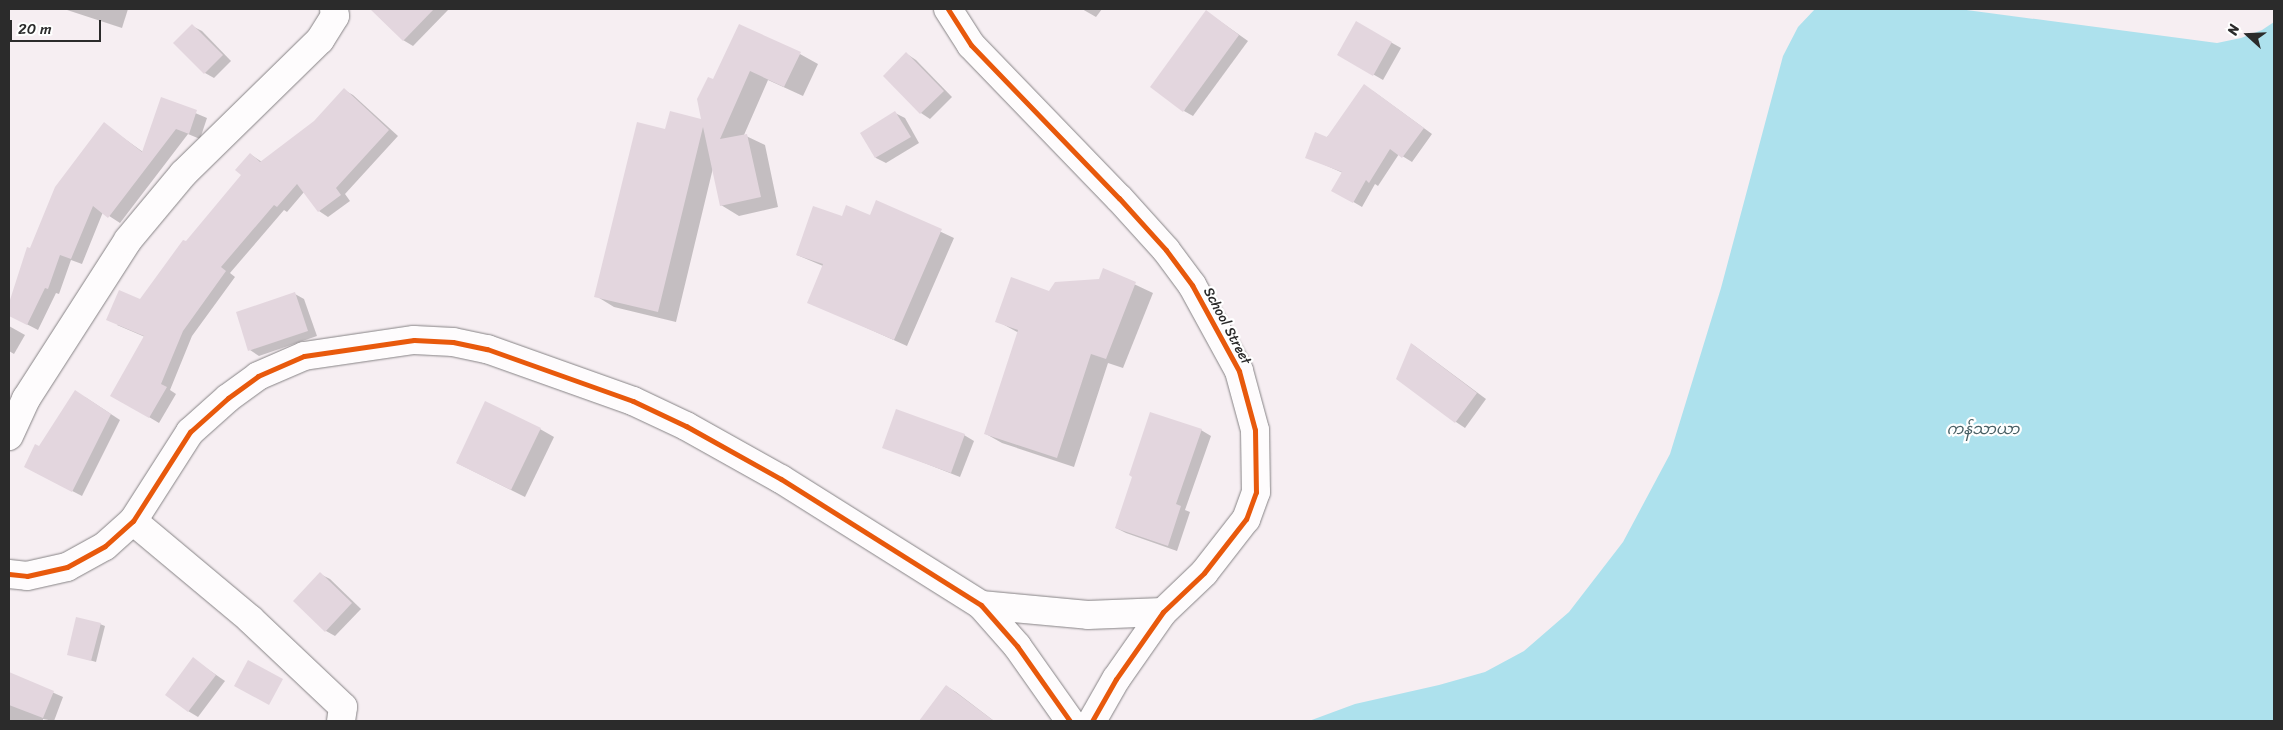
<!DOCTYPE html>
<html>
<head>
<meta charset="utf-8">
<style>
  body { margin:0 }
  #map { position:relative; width:2283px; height:730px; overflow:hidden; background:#f6eef2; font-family:Sriracha,"Noto Sans Myanmar",sans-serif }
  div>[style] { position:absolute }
  .water>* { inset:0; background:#ade1ed }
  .shadow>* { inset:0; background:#0003 }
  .building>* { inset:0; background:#e3d6de }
  .roads { filter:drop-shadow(0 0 1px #868385) drop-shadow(0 0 1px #868385) }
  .street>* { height:28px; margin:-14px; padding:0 14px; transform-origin:14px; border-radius:14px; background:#fefcfd }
  .secondary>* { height:28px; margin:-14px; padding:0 14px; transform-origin:14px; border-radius:14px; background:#fefcfd }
  .cycleway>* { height:5px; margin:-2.5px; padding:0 2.5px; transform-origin:2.5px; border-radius:2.5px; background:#e8590c }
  span { translate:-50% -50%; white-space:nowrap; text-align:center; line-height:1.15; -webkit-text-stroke:4.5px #fff; paint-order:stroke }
  .street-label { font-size:14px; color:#2b2b2b }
  .water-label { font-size:15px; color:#496065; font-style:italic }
  .frame { position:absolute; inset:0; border:10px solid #2b2b2b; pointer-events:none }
  .north { position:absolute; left:2223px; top:10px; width:50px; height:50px; -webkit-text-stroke:4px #fff; paint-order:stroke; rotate:290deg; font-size:14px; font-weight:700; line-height:20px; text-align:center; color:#2b2b2b }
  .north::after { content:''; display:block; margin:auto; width:18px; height:22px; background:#2b2b2b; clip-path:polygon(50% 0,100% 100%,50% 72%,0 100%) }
  .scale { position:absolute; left:10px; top:20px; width:91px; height:22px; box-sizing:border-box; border:2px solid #2b2b2b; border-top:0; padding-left:6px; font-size:15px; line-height:18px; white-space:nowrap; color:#2b2b2b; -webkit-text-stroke:4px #fff; paint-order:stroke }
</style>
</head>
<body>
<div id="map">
  <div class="water">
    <i style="clip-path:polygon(1815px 9px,1959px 9px,2217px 43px,2241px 38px,2262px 30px,2274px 22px,2274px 721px,1309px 721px,1355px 704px,1439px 685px,1485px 672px,1524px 651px,1569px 612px,1623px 542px,1670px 454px,1721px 288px,1783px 56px,1798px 27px)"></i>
  </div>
  <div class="shadow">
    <i style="clip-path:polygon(64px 9px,128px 9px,122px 28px)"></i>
    <i style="clip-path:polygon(387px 9px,449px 9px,413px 46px,403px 40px,379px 17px)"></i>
    <i style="clip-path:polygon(1082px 9px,1102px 9px,1096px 17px)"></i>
    <i style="clip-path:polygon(1207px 12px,1248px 41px,1193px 116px,1184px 111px)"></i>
    <i style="clip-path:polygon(1357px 23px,1401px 48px,1383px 80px,1338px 54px)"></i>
    <i style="clip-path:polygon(192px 26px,202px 31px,231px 61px,214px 78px,205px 73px)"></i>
    <i style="clip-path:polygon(800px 54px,818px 64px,803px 96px,768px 80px,744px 135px,765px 145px,778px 207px,739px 216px,721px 205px,713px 168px,676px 322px,614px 307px,596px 296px,666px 130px,703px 121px,713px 81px)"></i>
    <i style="clip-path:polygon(907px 54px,916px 60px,952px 97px,930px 119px,921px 113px,884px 76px)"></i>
    <i style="clip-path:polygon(344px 90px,353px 95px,398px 136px,345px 194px,350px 201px,328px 217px,319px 211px,304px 192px,287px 212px,284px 210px,230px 273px,235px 277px,192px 336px,170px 390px,176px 394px,159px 423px,112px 395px,145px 337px,117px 325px,141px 301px,242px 175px,250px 154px,262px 162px,315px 122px)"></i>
    <i style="clip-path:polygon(1373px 91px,1432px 134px,1412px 162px,1399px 154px,1378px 186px,1375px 184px,1362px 207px,1333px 190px,1343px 173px,1307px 157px)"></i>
    <i style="clip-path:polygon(162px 99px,207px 118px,200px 139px,188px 134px,120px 223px,103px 212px,82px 264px,71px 260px,59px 294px,56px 293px,38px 330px,9px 315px,9px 307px,28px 249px,30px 250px,104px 124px,143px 152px)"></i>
    <i style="clip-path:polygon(895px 113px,905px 118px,919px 143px,886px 163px,876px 158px,862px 133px)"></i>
    <i style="clip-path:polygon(877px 202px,954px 238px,907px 346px,809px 302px,823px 266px,797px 255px,871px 216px)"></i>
    <i style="clip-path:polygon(1104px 270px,1153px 293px,1123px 368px,1108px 363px,1074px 467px,1002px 443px,986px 434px,1019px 333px,997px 321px,1049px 292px,1100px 280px)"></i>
    <i style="clip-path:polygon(295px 294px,304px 299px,317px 336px,259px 356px,250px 350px)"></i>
    <i style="clip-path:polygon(9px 326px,25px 335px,14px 354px,9px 351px)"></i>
    <i style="clip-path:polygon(1412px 344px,1486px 399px,1465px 428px,1456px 422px)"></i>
    <i style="clip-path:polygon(85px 397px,120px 420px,82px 496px,35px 472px,39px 447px)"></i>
    <i style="clip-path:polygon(540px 429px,554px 437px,525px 497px,457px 463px)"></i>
    <i style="clip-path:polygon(1201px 430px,1211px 436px,1185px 510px,1190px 512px,1177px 551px,1126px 533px,1116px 528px)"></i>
    <i style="clip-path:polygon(964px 435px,974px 441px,960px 477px,884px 447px)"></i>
    <i style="clip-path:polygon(320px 574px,330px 579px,361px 609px,335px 636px,326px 631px)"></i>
    <i style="clip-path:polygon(100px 624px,105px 626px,96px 662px,69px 654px)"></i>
    <i style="clip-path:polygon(193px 659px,225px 681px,198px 717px,188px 711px)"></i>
    <i style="clip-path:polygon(9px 673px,63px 697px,54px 721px,43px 719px,43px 721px,9px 721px)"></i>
    <i style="clip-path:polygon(946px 686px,956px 692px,994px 721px,920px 721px)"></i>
  </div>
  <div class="building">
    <i style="clip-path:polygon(370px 9px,434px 9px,403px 41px)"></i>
    <i style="clip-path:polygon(1206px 10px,1239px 35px,1183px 112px,1150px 87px)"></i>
    <i style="clip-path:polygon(1356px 21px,1392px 42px,1373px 76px,1337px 55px)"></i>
    <i style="clip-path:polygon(192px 24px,223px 55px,204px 74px,173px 43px)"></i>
    <i style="clip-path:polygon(739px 24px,801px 52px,784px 87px,750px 71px,720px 139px,747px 134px,761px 197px,720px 206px,703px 127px,658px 312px,594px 297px,637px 122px,665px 129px,670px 111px,701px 119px,697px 99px,708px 77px,713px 79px)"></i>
    <i style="clip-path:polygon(906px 52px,944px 91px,920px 114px,883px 76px)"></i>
    <i style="clip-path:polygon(1364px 84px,1424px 128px,1402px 158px,1390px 149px,1369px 183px,1366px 180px,1353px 203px,1331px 191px,1342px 172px,1305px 158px,1315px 132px,1327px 137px)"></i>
    <i style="clip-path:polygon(344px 88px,389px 130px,336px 188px,341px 195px,318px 212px,297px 184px,277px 207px,274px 205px,221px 267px,226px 271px,183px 331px,161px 384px,167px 387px,149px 418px,110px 396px,144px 336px,106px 320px,119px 290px,140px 299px,183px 240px,186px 241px,241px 175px,235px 170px,250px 153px,260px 162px,314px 121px)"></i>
    <i style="clip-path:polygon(161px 97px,197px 110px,189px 134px,176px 129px,108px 218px,93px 206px,71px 259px,60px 255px,48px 289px,45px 288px,27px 325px,9px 316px,9px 303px,27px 247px,30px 248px,55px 187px,104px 122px,142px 152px)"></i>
    <i style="clip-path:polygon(895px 111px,911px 137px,875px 158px,860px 133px)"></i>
    <i style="clip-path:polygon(876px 200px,942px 229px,894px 340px,807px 303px,823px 264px,796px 255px,813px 206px,842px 216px,846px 205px,870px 215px)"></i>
    <i style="clip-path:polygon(1103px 268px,1136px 282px,1106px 359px,1091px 354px,1057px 458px,984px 434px,1018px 330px,995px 322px,1011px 277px,1049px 291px,1055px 282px,1099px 279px)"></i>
    <i style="clip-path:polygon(295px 292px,308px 331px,248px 351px,236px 312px)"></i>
    <i style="clip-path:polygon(1411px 343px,1477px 393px,1455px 423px,1396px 379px)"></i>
    <i style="clip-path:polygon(75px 390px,111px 414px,72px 492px,24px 467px,35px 444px,39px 446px)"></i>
    <i style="clip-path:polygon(485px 401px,541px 428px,511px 490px,456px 463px)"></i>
    <i style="clip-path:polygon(896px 409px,965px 434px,951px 473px,882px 448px)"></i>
    <i style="clip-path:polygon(1150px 412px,1202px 429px,1176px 504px,1181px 506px,1168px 546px,1115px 528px,1132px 477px,1129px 475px)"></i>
    <i style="clip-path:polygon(320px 572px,352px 603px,325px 632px,293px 601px)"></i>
    <i style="clip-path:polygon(76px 617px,101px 623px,91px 661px,67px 655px)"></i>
    <i style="clip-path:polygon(193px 657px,216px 675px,188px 712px,165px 695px)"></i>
    <i style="clip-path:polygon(248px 660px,283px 679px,269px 705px,234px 686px)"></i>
    <i style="clip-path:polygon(9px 672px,54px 691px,43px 718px,9px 705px)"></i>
    <i style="clip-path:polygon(946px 685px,994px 721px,919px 721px)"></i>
  </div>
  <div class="roads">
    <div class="street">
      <i style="left:9px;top:436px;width:41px;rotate:-65.3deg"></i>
      <i style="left:26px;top:399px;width:189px;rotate:-57.3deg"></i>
      <i style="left:128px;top:240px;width:86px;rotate:-50.2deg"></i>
      <i style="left:183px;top:174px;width:192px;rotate:-44.4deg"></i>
      <i style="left:320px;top:40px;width:28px;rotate:-58deg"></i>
      <i style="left:335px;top:16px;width:7px;rotate:-98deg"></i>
      <i style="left:133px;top:521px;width:153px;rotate:39.9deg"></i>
      <i style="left:250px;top:619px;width:128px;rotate:43.4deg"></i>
      <i style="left:343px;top:707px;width:14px;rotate:98deg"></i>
      <i style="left:9px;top:574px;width:18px;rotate:6deg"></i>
      <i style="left:27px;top:576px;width:41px;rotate:-12.7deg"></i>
      <i style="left:67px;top:567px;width:43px;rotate:-28.9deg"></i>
      <i style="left:105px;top:546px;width:38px;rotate:-42deg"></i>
      <i style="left:133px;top:521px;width:106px;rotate:-57.4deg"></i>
      <i style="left:190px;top:432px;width:51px;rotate:-41.8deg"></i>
      <i style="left:228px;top:398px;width:37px;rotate:-36deg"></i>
      <i style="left:258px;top:376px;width:50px;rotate:-23.5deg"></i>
      <i style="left:304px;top:356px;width:111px;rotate:-8.3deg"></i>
      <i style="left:414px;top:340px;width:39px;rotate:3deg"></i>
      <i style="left:453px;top:342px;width:35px;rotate:12deg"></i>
      <i style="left:487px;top:349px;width:155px;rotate:19.6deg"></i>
      <i style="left:633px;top:401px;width:59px;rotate:25.3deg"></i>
      <i style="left:686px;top:426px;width:109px;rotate:29.2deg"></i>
      <i style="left:781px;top:479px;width:236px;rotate:32.2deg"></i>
      <i style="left:981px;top:605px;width:55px;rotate:48.7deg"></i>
      <i style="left:1017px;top:646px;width:92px;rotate:54.8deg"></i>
      <i style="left:981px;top:605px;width:107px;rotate:5.3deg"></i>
      <i style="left:1088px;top:615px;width:75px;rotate:-2.3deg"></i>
    </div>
    <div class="secondary">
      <i style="left:948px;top:9px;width:43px;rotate:57.4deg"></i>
      <i style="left:971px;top:45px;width:213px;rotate:46deg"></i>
      <i style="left:1119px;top:198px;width:70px;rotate:47.9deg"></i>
      <i style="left:1166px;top:250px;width:44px;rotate:53.4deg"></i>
      <i style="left:1192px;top:285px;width:98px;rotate:61.3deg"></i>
      <i style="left:1239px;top:371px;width:61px;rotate:74.8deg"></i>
      <i style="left:1255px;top:430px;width:62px;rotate:89.1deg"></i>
      <i style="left:1256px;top:492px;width:29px;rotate:110deg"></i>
      <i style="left:1246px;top:519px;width:68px;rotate:127.9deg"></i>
      <i style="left:1204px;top:573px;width:57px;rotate:136.4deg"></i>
      <i style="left:1163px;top:612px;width:82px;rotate:125deg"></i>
      <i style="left:1116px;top:679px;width:48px;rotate:119.7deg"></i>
    </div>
  </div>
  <div class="cycleway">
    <i style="left:948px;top:9px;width:43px;rotate:57.4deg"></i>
    <i style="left:971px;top:45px;width:213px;rotate:46deg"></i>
    <i style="left:1119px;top:198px;width:70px;rotate:47.9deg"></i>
    <i style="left:1166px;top:250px;width:44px;rotate:53.4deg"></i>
    <i style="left:1192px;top:285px;width:98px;rotate:61.3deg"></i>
    <i style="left:1239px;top:371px;width:61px;rotate:74.8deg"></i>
    <i style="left:1255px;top:430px;width:62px;rotate:89.1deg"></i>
    <i style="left:1256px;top:492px;width:29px;rotate:110deg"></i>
    <i style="left:1246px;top:519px;width:68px;rotate:127.9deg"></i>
    <i style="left:1204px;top:573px;width:57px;rotate:136.4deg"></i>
    <i style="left:1163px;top:612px;width:82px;rotate:125deg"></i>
    <i style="left:1116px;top:679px;width:48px;rotate:119.7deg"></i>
    <i style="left:9px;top:574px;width:18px;rotate:6deg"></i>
    <i style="left:27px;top:576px;width:41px;rotate:-12.7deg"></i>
    <i style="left:67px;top:567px;width:43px;rotate:-28.9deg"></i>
    <i style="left:105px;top:546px;width:38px;rotate:-42deg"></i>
    <i style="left:133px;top:521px;width:106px;rotate:-57.4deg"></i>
    <i style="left:190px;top:432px;width:51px;rotate:-41.8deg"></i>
    <i style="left:228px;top:398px;width:37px;rotate:-36deg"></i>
    <i style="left:258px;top:376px;width:50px;rotate:-23.5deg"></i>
    <i style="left:304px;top:356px;width:111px;rotate:-8.3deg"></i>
    <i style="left:414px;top:340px;width:39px;rotate:3deg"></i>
    <i style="left:453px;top:342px;width:35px;rotate:12deg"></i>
    <i style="left:487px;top:349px;width:155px;rotate:19.6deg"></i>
    <i style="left:633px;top:401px;width:59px;rotate:25.3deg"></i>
    <i style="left:686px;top:426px;width:109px;rotate:29.2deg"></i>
    <i style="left:781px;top:479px;width:236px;rotate:32.2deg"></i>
    <i style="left:981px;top:605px;width:55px;rotate:48.7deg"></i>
    <i style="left:1017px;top:646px;width:92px;rotate:54.8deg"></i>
  </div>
  <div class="street-label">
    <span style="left:1227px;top:326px;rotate:62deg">School Street</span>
  </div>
  <div class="water-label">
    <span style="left:1983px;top:430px">ကန်သာယာ</span>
  </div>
  <div class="frame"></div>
  <div class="north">N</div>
  <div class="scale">20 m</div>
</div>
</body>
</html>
